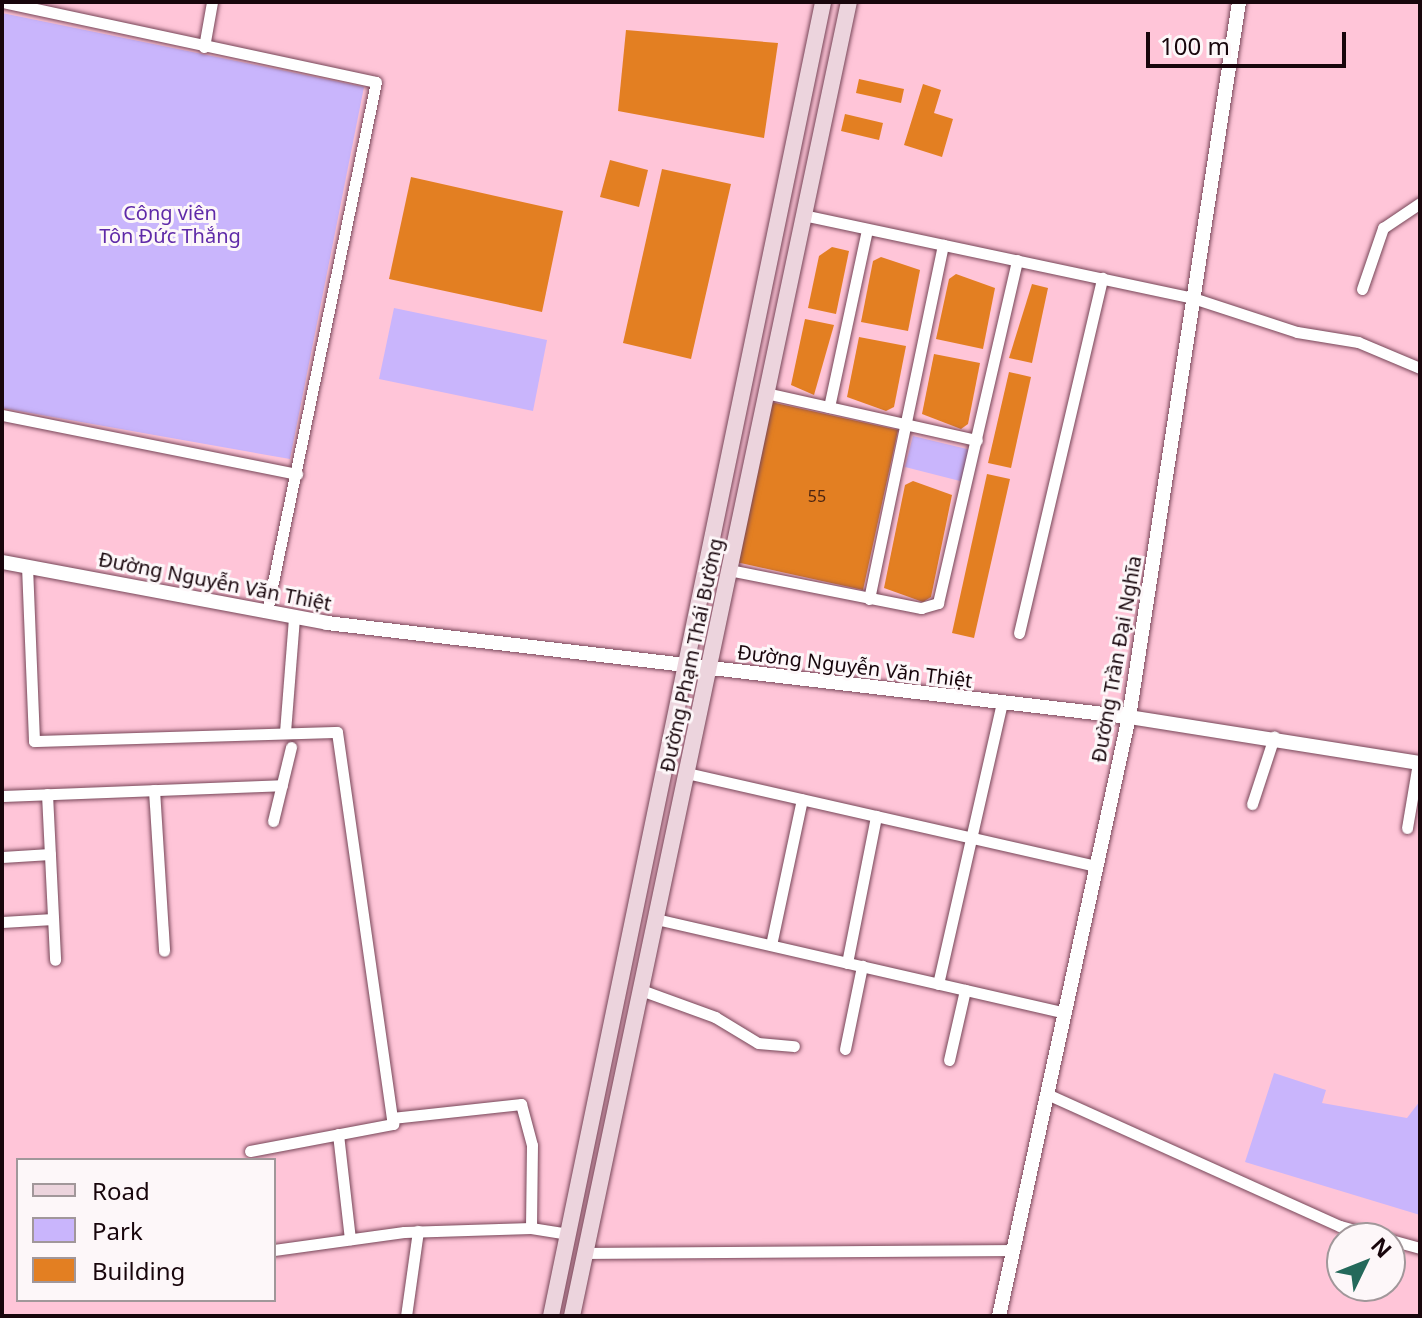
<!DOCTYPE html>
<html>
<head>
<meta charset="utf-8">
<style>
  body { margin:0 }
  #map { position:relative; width:1422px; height:1318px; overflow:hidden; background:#ffc5d8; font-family:"Noto Sans",sans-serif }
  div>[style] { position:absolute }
  .green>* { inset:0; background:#c9b5fc }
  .building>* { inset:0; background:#e37f22 }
  .roads { filter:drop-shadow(0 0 2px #774658) drop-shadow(0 0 2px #774658) }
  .minor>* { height:11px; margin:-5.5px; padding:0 5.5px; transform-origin:5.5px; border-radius:5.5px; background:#fff }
  .tertiary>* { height:14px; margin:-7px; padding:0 7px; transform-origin:7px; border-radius:7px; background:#fff }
  .secondary>* { height:16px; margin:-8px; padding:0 8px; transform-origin:8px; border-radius:8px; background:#ecd4dd }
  span { translate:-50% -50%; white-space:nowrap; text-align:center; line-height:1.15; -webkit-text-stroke:6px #fdf7f9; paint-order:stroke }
  .number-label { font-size:16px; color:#4b2412 }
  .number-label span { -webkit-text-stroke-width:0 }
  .park-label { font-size:20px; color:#5f2aa8 }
  .street-label { font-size:20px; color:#18060c }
  .frame { position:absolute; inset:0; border:4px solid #18060c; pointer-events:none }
  .legend { position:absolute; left:16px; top:1158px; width:260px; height:144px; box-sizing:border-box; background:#fdf7f9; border:2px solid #a1979a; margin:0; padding:10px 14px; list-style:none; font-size:24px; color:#18060c }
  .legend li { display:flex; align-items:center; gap:16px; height:40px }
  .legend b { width:40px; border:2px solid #a1979a }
  .north { position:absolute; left:1326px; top:1222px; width:80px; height:80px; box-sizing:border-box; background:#fdf7f9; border:2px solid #a1979a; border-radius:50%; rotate:47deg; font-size:22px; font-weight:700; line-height:32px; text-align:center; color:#18060c }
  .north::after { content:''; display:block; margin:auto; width:28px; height:36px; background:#24695b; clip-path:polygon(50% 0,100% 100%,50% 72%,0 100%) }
  .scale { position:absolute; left:1146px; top:32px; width:200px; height:36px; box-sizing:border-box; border:4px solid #18060c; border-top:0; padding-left:10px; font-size:24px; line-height:28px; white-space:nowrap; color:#18060c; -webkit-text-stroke:6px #fdf7f9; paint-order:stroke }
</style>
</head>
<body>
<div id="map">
  <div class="green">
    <i style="clip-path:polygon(2px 13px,364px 87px,290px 459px,2px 408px)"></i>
    <i style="clip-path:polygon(394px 308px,547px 340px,533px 411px,379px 379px)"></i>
    <i style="clip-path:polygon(913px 436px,971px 450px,964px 482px,905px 467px)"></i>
    <i style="clip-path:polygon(1274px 1073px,1326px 1090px,1322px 1103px,1407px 1118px,1420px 1101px,1420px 1215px,1245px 1162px)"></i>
  </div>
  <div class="building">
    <i style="clip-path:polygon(626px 30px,778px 43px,764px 138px,618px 111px)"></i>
    <i style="clip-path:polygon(859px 79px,904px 89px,901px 103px,856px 93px)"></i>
    <i style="clip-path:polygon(923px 84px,941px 90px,934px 113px,953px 119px,942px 157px,904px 145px)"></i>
    <i style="clip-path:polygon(845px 114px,883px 123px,879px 140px,841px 131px)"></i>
    <i style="clip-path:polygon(610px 160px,648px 170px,639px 207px,600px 197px)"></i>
    <i style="clip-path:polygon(662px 169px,731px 184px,691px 359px,623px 343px)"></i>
    <i style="clip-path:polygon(411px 177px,563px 211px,542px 312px,389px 279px)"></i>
    <i style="clip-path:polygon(832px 247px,849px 251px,836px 314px,808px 308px,819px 256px)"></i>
    <i style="clip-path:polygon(881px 257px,920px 270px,908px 331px,861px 322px,873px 261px)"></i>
    <i style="clip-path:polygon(956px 274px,995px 288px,983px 349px,936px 339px,949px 279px)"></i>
    <i style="clip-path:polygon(1032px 284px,1048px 288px,1032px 363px,1009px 358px)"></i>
    <i style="clip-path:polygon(805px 319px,834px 325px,814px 395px,791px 385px)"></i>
    <i style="clip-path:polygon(859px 337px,906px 346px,894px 407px,886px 411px,847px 397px)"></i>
    <i style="clip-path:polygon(934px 354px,980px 363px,968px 424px,961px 429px,922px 414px)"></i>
    <i style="clip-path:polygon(1009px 372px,1031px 377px,1011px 468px,988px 463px)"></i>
    <i style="clip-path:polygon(771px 402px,898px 430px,863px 590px,736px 562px)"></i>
    <i style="clip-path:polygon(987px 474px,1010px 479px,974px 638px,952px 633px)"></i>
    <i style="clip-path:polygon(913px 481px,952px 495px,931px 597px,923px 602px,884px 588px,905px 485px)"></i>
  </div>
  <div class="roads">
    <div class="minor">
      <i style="left:3px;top:2px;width:381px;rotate:12.1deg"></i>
      <i style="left:376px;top:82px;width:540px;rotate:101.64deg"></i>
      <i style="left:204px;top:47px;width:46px;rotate:-79.9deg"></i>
      <i style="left:803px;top:215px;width:399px;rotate:12deg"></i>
      <i style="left:1193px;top:298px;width:109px;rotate:18.1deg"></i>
      <i style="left:1297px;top:332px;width:62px;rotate:9.3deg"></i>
      <i style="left:1358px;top:342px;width:67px;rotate:22.8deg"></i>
      <i style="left:1362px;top:289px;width:65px;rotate:-71deg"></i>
      <i style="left:1383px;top:228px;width:45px;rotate:-34deg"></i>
      <i style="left:766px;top:393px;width:216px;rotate:12.6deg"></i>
      <i style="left:829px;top:407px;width:181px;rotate:-77.9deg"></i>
      <i style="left:2px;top:415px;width:301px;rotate:11.3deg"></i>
      <i style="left:27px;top:566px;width:175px;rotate:87.7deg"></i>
      <i style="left:34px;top:741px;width:303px;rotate:-1.7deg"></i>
      <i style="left:337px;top:732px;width:390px;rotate:81.9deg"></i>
      <i style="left:392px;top:1118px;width:130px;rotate:-6.2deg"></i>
      <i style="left:521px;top:1104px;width:42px;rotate:75deg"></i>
      <i style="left:532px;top:1145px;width:83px;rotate:90.7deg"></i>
      <i style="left:531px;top:1228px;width:38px;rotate:9deg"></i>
      <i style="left:729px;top:570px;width:196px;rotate:11.2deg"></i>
      <i style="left:921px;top:608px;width:18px;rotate:-16deg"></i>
      <i style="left:938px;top:603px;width:352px;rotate:-77deg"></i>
      <i style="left:869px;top:599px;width:362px;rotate:-78.2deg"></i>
      <i style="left:1019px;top:633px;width:365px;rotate:-76.8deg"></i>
      <i style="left:285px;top:732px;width:115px;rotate:-85.5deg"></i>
      <i style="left:687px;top:773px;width:419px;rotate:12.8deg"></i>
      <i style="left:154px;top:790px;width:161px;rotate:86.4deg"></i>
      <i style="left:47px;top:794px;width:166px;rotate:87.2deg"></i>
      <i style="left:2px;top:796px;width:280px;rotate:-2.2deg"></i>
      <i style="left:1252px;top:804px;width:71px;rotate:-71.8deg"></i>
      <i style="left:273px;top:821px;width:76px;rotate:-76.3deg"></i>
      <i style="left:1407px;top:828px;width:66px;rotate:-80.4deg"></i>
      <i style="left:2px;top:857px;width:48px;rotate:-3.6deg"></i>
      <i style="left:656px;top:919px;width:420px;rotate:12.9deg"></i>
      <i style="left:2px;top:922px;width:51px;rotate:-3.4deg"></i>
      <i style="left:771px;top:945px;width:149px;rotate:-78deg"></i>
      <i style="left:847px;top:963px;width:150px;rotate:-78.8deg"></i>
      <i style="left:938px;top:984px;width:288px;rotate:-77.2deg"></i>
      <i style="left:641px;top:990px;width:79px;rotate:20deg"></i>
      <i style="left:715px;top:1017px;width:50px;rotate:31.2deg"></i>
      <i style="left:758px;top:1043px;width:36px;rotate:5deg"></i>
      <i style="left:845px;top:1049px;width:85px;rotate:-78.4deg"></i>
      <i style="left:949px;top:1060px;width:72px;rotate:-77.1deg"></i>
      <i style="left:1047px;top:1094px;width:321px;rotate:24.3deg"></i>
      <i style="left:1340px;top:1226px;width:83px;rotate:15.4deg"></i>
      <i style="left:338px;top:1134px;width:106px;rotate:83.5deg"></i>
      <i style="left:250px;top:1151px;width:146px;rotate:-10.7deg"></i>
      <i style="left:393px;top:1124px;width:6px;rotate:-99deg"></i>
      <i style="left:274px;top:1250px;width:131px;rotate:-7.9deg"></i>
      <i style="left:404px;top:1232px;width:127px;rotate:-1.8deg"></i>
      <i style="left:585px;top:1253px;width:428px;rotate:-0.4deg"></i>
      <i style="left:406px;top:1316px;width:86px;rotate:-82deg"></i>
    </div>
    <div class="tertiary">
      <i style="left:2px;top:562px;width:331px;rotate:10.6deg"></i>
      <i style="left:327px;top:623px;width:807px;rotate:6.68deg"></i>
      <i style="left:1129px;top:717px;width:295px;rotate:9deg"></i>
      <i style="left:999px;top:1316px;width:613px;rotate:-77.76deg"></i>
      <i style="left:1129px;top:717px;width:723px;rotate:-81.25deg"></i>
    </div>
    <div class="secondary">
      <i style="left:551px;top:1316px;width:1342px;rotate:-78.3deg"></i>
      <i style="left:572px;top:1316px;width:1343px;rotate:-78.1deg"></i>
    </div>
  </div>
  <div class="number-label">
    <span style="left:817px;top:496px">55</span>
  </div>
  <div class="park-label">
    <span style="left:170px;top:224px">Công viên<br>Tôn Đức Thắng</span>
  </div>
  <div class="street-label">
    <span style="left:215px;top:581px;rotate:11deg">Đường Nguyễn Văn Thiệt</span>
    <span style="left:691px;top:655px;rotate:-78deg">Đường Phạm Thái Bường</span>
    <span style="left:1116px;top:659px;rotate:-80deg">Đường Trần Đại Nghĩa</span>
    <span style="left:855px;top:666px;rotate:7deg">Đường Nguyễn Văn Thiệt</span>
  </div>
  <div class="frame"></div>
  <ul class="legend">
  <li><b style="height:10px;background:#ecd4dd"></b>Road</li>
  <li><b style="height:22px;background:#c9b5fc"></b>Park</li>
  <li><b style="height:22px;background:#e37f22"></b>Building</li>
  </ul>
  <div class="north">N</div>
  <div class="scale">100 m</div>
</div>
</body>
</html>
